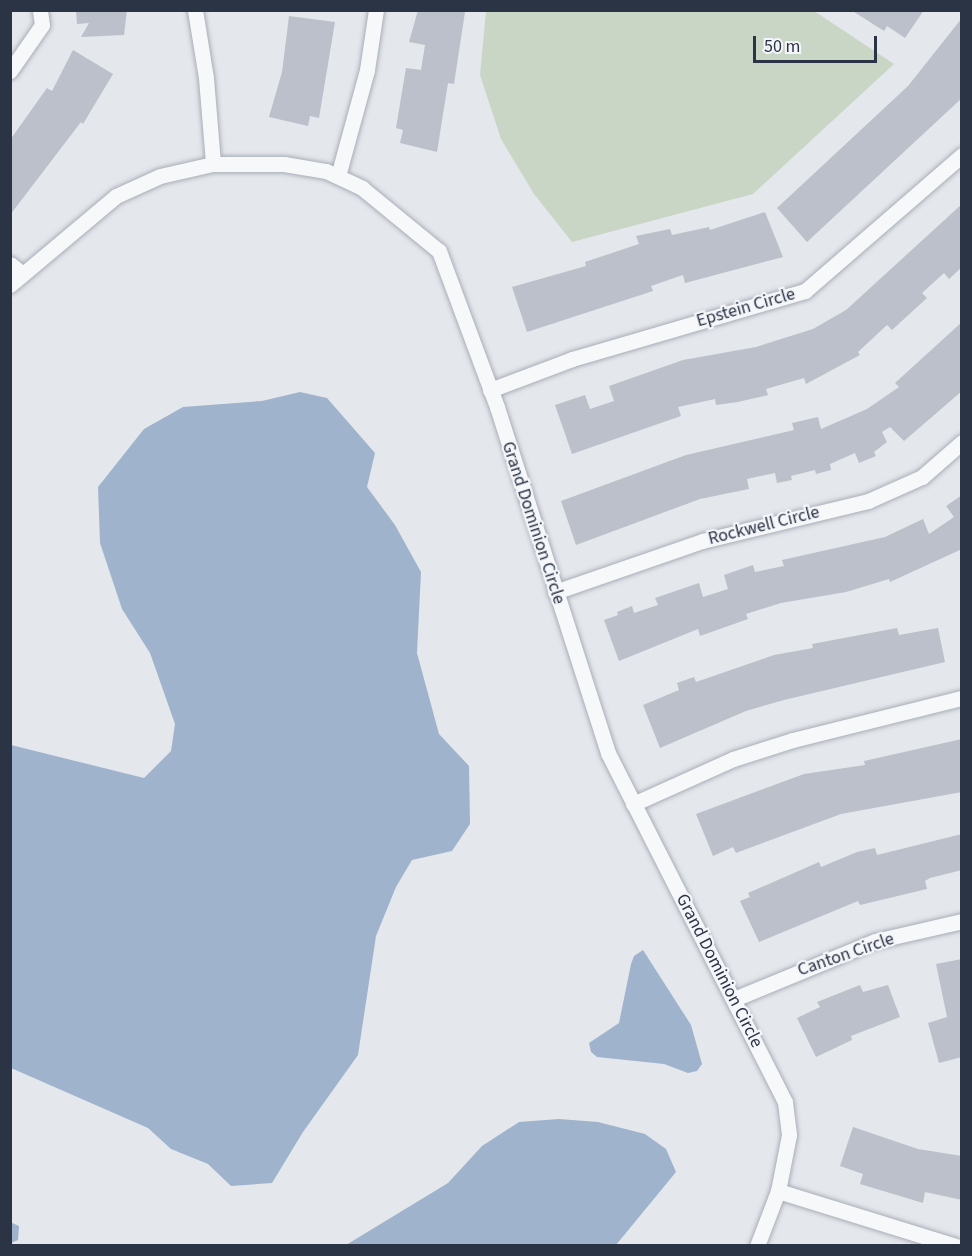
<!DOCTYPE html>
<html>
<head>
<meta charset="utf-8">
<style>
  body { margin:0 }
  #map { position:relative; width:972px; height:1256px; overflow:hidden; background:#e4e7ec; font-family:"Source Sans 3",sans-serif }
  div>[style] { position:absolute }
  .green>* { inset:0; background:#c9d6c5 }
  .water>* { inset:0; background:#9fb4cc }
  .building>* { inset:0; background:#bbc0ca }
  .roads { filter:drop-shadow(0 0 2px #a9aeb7) drop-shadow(0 0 2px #a9aeb7) }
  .minor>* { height:15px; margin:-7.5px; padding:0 7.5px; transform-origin:7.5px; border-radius:7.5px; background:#f7f8fa }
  span { translate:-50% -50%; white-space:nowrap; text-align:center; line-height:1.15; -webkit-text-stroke:4.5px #f4f6f9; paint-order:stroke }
  .street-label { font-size:18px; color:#2b3445 }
  .frame { position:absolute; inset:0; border:12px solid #2b3445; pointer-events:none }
  .scale { position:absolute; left:753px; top:36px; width:124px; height:27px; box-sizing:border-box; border:3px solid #2b3445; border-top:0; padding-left:8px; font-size:18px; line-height:21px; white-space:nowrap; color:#2b3445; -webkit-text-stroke:4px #f4f6f9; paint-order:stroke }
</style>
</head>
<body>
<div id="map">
  <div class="green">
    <i style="clip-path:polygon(486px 11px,814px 11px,894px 64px,753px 194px,572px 242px,534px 194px,501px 139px,480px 75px)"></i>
  </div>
  <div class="water">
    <i style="clip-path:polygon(300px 392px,327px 398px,375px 453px,367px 487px,395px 525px,421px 572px,417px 653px,439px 734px,469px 766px,470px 824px,452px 851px,412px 860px,396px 887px,376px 936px,358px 1055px,303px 1132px,272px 1183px,231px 1186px,208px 1164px,171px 1149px,148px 1128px,11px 1068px,11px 745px,144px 778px,171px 751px,175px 724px,150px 653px,122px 609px,100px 543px,98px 487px,144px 429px,183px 407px,262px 401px)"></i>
    <i style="clip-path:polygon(643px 950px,691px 1025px,702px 1064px,697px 1071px,688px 1073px,664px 1064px,597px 1057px,591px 1052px,589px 1043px,619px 1023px,631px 964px,634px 956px)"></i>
    <i style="clip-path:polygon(559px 1119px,598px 1122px,645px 1134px,666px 1149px,676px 1172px,616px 1245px,346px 1245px,448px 1183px,482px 1146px,519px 1122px)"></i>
    <i style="clip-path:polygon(10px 1222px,19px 1226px,18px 1240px,11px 1243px)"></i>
  </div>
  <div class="building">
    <i style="clip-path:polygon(76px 10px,127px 10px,124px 35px,81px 37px,89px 23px,77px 24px)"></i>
    <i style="clip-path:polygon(418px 10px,465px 12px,454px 84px,448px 83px,437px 152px,400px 143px,403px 130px,396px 128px,406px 68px,421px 70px,425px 45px,409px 42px)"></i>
    <i style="clip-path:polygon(851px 10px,924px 10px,905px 38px,887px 26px,884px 31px)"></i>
    <i style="clip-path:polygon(289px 16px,335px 22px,319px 118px,310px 116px,308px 126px,269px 117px,282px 72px)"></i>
    <i style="clip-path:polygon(962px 18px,962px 98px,807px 242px,777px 208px,908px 86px)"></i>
    <i style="clip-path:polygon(73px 50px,113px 74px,83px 124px,81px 122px,10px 215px,10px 140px,47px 88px,52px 91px)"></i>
    <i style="clip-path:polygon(962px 204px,962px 267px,949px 279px,944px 273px,922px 293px,927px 298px,892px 330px,887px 325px,858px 352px,860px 355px,806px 384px,804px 378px,766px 389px,768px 395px,738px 402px,716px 405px,715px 399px,678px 407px,681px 416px,572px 454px,555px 405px,585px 395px,590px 409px,614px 401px,609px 386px,683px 360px,756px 347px,813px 329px,846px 310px)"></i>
    <i style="clip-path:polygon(765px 212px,783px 257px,685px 283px,683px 275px,651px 286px,653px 291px,527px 332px,512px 287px,586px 266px,585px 262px,639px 244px,636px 236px,670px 229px,672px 235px,709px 227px,710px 230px)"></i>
    <i style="clip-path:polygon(962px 322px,962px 391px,904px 441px,890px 427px,882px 432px,887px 442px,874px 452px,876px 456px,859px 463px,855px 453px,830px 464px,831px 470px,816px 474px,815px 470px,791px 476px,792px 480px,777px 483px,775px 473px,747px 479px,749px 489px,700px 499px,576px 545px,561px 501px,686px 455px,794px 430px,792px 423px,818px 417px,821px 429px,867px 409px,899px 387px,895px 383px)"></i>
    <i style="clip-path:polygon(962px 495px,962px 549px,890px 582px,889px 579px,846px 592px,781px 603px,746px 614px,748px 619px,700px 636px,698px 629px,619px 661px,604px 620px,618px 615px,617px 612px,632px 606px,634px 613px,658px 605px,655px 598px,699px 583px,703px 597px,728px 589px,724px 575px,753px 565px,755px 572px,784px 566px,782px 560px,885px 537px,923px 519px,929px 534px,954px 517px,946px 506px)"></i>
    <i style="clip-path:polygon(897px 628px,899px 635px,938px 628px,945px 662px,784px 700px,746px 711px,660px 748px,643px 705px,679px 690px,677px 683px,694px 677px,696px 682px,774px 655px,813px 648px,812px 644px)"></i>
    <i style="clip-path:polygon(962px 739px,962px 792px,841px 814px,736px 853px,733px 847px,713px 856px,696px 814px,804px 774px,865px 765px,864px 761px)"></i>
    <i style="clip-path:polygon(962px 834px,962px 870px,930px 878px,925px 881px,927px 889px,860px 905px,858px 901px,759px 942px,740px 901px,750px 897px,748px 893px,819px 862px,821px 867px,857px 852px,875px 848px,877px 855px)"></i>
    <i style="clip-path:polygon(962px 959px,962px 1057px,939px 1063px,928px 1023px,947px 1017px,936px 964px)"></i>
    <i style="clip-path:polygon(860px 985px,863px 992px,888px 985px,900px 1017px,851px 1036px,852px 1040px,816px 1057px,797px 1018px,820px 1007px,817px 1002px)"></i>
    <i style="clip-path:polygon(853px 1127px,918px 1149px,962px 1156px,962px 1200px,925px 1192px,923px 1203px,860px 1184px,863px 1174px,840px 1166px)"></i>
  </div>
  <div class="roads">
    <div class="minor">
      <i style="left:195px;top:10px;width:69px;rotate:80.8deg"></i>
      <i style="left:206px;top:78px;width:86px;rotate:85.3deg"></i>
      <i style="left:10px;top:71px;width:56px;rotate:-55.2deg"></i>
      <i style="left:42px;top:25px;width:15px;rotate:-98deg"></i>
      <i style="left:338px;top:176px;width:110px;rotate:-74.7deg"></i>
      <i style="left:367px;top:70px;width:61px;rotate:-81.5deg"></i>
      <i style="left:10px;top:264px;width:16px;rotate:38deg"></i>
      <i style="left:10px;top:285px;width:138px;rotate:-40deg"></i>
      <i style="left:116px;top:196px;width:48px;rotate:-24.4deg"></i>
      <i style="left:160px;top:176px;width:54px;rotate:-12.8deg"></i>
      <i style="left:213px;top:164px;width:71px"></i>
      <i style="left:284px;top:164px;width:43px;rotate:9.5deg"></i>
      <i style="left:326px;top:171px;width:40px;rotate:25deg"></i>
      <i style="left:362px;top:188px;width:99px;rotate:39.3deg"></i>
      <i style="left:439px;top:251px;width:166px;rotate:69.6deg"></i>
      <i style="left:497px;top:407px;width:363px;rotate:72.2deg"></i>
      <i style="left:608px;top:753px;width:391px;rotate:63.1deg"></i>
      <i style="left:785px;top:1102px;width:33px;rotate:83deg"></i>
      <i style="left:789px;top:1135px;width:57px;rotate:101.1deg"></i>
      <i style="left:778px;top:1191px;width:59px;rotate:110.9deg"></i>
      <i style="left:490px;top:390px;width:88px;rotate:-20.7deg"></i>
      <i style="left:572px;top:359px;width:243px;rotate:-16.3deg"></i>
      <i style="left:805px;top:291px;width:208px;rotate:-40.9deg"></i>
      <i style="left:555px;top:592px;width:156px;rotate:-19.1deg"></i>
      <i style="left:702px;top:541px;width:171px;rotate:-13.5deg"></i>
      <i style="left:868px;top:501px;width:59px;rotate:-24deg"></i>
      <i style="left:922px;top:477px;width:53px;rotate:-41.2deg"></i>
      <i style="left:633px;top:804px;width:110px;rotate:-24.2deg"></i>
      <i style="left:733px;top:759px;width:63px;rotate:-17.6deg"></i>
      <i style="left:793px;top:740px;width:174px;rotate:-14deg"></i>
      <i style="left:734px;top:999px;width:152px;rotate:-22.4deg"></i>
      <i style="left:875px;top:941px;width:89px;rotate:-12.9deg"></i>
      <i style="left:778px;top:1191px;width:186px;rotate:17.2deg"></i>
    </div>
  </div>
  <div class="street-label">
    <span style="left:746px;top:308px;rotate:-16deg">Epstein Circle</span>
    <span style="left:533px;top:523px;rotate:72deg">Grand Dominion Circle</span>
    <span style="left:764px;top:526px;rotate:-14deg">Rockwell Circle</span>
    <span style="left:846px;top:955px;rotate:-19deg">Canton Circle</span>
    <span style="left:719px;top:971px;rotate:63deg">Grand Dominion Circle</span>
  </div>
  <div class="frame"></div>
  <div class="scale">50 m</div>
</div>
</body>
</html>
